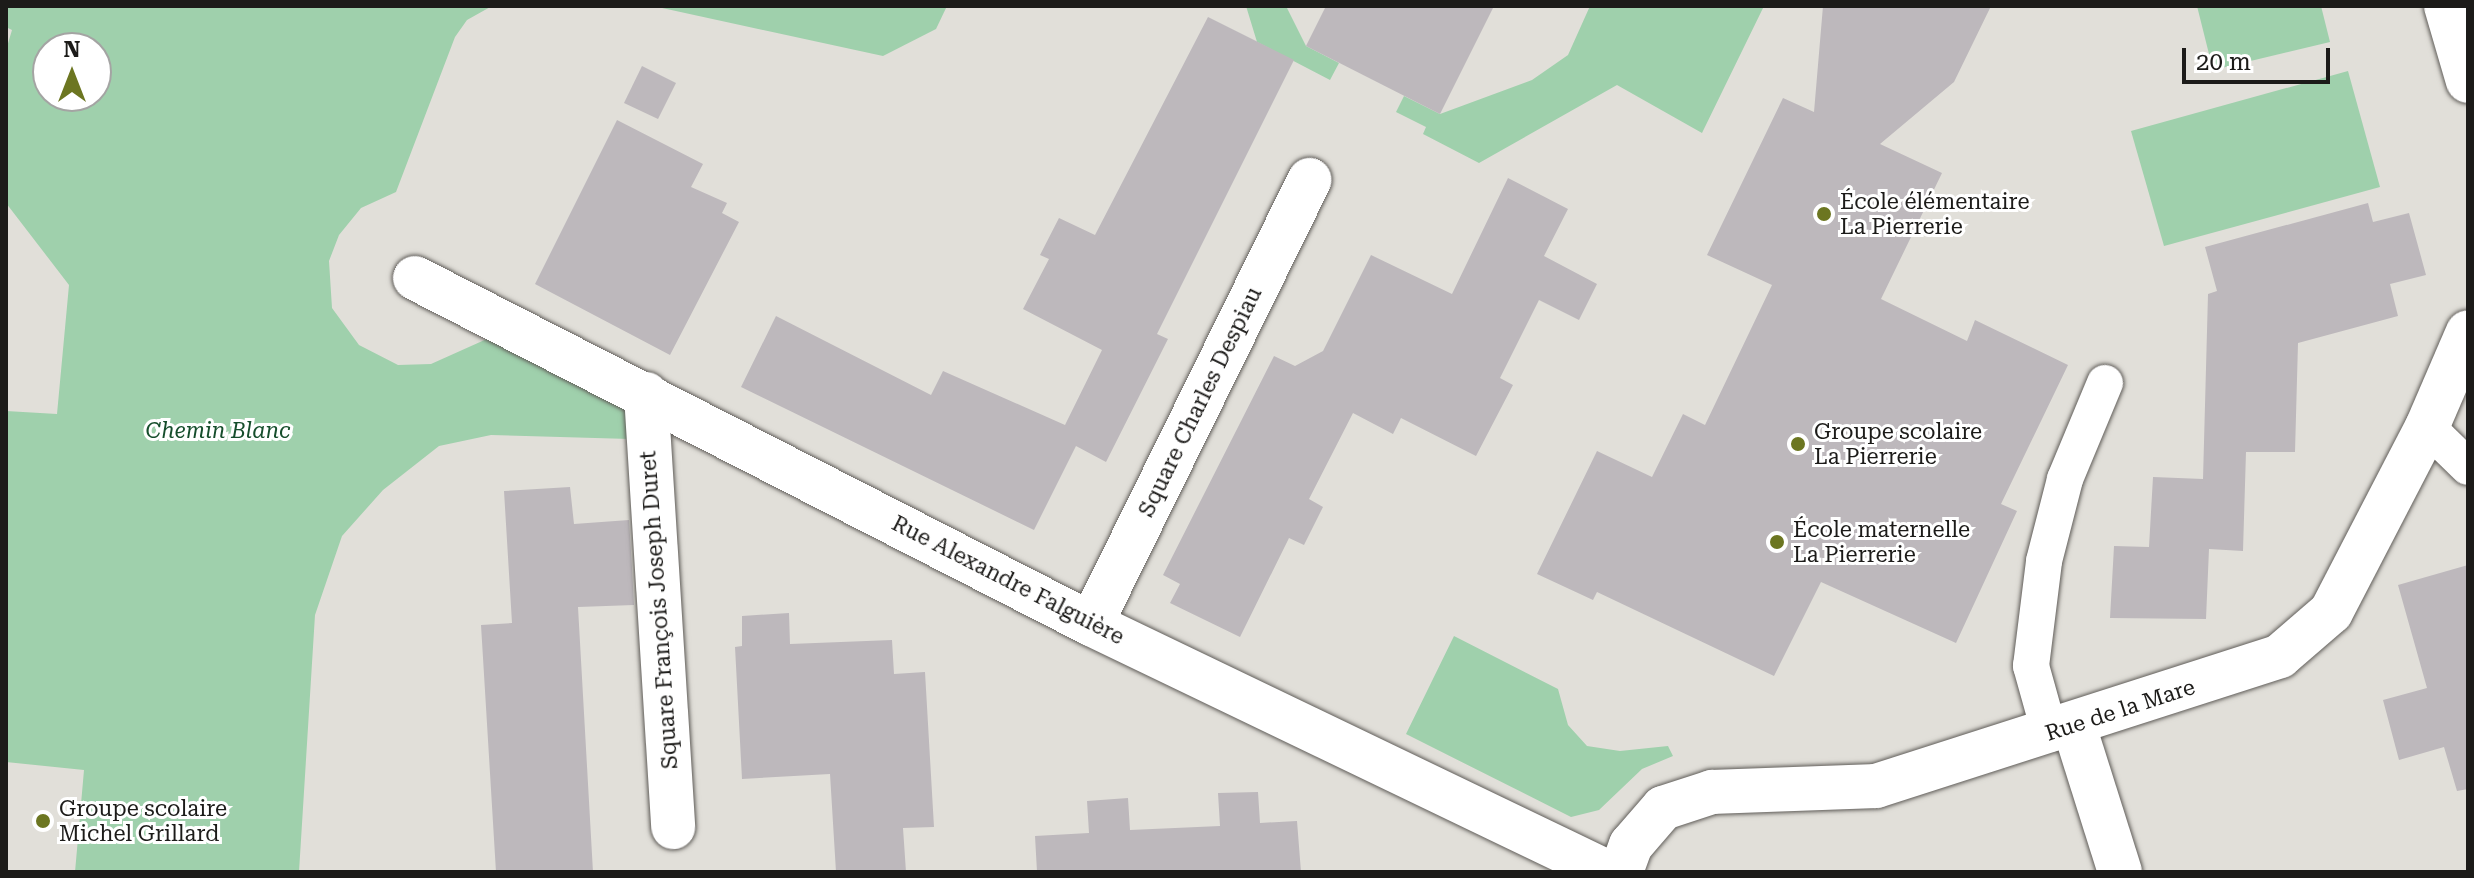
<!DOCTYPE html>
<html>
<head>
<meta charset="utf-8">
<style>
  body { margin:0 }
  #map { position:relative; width:2474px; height:878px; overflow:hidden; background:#e1dfd9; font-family:"Roboto Serif",serif }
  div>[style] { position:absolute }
  .green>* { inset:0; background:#9fd0ac }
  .building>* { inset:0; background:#bdb8bc }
  .roads { filter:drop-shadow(0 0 2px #605d59) drop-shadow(0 0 2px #605d59) }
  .pedestrian>* { height:36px; margin:-18px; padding:0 18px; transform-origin:18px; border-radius:18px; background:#fff }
  .minor>* { height:44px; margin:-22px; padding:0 22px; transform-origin:22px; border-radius:22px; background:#fff }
  .dots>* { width:22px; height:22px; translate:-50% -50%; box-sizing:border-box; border:4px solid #fff; border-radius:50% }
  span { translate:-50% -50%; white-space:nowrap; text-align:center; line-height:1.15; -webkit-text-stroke:6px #fff; paint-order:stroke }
  .poi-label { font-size:22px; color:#1c1b19 }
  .left { translate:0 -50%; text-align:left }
  .street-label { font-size:22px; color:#1c1b19 }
  .park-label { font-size:22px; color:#164e2c; font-style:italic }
  .frame { position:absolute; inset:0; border:8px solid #1c1b19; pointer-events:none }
  .north { position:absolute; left:32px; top:32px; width:80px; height:80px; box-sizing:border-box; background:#fff; border:2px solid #a4a4a3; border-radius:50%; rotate:0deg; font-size:22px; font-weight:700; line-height:32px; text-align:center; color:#1c1b19 }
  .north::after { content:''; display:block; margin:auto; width:28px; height:36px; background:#6c7621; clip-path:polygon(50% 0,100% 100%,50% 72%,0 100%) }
  .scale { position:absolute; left:2182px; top:48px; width:148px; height:36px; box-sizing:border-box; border:4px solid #1c1b19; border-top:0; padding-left:10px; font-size:24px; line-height:28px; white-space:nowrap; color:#1c1b19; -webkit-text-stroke:6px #fff; paint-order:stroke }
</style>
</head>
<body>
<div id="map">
  <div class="green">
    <i style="clip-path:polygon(evenodd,6px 6px,492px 6px,467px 20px,455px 37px,396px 192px,361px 208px,339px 235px,329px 261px,332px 308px,359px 345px,398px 365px,431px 364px,489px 338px,617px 399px,628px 414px,630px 439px,491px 435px,439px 446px,383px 490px,342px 536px,315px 615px,299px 872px,75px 872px,84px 770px,6px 762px,6px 411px,57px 414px,69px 285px,6px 203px,6px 50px,12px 30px,6px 27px,6px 6px,48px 48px,96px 48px,96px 96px,48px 96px,48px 48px)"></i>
    <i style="clip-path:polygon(653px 6px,947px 6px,936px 29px,883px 56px)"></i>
    <i style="clip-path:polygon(1246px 6px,1286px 6px,1306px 46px,1339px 63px,1330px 80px,1257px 42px)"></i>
    <i style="clip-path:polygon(1590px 6px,1764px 6px,1702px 133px,1617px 85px,1479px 163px,1423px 134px,1426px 127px,1396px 112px,1404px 96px,1440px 114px,1532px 80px,1568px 55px)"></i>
    <i style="clip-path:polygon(2197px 6px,2321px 6px,2330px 42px,2213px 70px)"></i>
    <i style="clip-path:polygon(2348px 71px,2380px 187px,2164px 246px,2131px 131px)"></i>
    <i style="clip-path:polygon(1454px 636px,1558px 689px,1568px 725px,1587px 746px,1620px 751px,1668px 746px,1673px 756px,1642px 769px,1599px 810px,1571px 817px,1406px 734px)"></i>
  </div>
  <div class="building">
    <i style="clip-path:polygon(1326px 6px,1494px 6px,1440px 114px,1306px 46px)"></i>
    <i style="clip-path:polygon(1823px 6px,1991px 6px,1954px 82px,1880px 144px,1942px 173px,1881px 299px,1967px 341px,1975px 320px,2068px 365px,2001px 504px,2017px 511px,1956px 643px,1821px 582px,1774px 676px,1597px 592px,1593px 600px,1537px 574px,1597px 451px,1652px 477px,1683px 414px,1705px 425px,1772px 285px,1707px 255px,1783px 98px,1814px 112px)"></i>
    <i style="clip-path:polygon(1208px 17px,1294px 60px,1157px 334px,1168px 339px,1106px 462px,1076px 446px,1034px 530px,741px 387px,776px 316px,931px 395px,943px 371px,1065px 425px,1102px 350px,1023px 309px,1049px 259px,1040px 255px,1059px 218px,1095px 235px)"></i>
    <i style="clip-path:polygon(642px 66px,676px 83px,658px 119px,624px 103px)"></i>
    <i style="clip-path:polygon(617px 120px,703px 164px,691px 187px,727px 203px,722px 213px,739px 222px,670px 355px,535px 284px)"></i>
    <i style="clip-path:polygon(1508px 178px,1568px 209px,1544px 256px,1597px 284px,1579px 320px,1539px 300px,1500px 378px,1513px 385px,1476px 456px,1401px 418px,1393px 434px,1353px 413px,1309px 499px,1323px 507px,1304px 545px,1289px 538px,1240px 637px,1170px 603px,1180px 584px,1163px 575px,1274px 356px,1295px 366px,1323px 351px,1371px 255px,1452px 294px)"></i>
    <i style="clip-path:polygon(2368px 203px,2373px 222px,2409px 213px,2426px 275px,2390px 284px,2398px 316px,2298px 343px,2295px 452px,2246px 452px,2243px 551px,2209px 549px,2206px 619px,2110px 618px,2114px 546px,2149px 547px,2153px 477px,2203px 479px,2208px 294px,2217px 291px,2205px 247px)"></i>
    <i style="clip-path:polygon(570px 487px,574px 524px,629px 520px,632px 568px,634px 605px,578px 607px,593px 872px,496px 872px,481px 625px,512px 623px,504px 491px)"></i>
    <i style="clip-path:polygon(2468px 565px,2468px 789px,2457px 791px,2444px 747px,2399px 760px,2383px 700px,2427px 688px,2398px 585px)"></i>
    <i style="clip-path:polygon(789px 613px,790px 644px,892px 640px,894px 674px,925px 672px,934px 827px,903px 828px,906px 872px,836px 872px,830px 774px,742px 779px,735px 647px,742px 646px,742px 616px)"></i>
    <i style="clip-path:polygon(1258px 792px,1260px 823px,1297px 821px,1301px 872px,1037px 872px,1035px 836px,1089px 833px,1087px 801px,1128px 798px,1130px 830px,1220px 826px,1218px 793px)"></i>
  </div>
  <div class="roads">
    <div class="pedestrian">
      <i style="left:2427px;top:427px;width:57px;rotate:44.3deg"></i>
      <i style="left:2050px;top:734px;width:71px;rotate:-105.6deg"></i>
      <i style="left:2031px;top:666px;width:106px;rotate:-82.9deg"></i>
      <i style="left:2044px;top:561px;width:85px;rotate:-75.6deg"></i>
      <i style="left:2065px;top:479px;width:104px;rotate:-67.4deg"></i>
    </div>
    <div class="minor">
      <i style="left:2446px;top:6px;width:78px;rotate:73.7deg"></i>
      <i style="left:415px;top:278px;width:759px;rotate:27.1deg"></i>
      <i style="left:1091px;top:624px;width:573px;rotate:25.67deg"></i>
      <i style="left:646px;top:394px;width:434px;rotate:86.4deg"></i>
      <i style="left:1091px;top:624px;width:495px;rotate:-63.8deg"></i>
      <i style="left:2074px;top:726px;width:153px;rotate:72.5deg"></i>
      <i style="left:1621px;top:872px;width:29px;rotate:-70deg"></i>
      <i style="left:1631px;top:845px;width:49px;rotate:-49.1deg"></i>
      <i style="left:1663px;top:808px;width:52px;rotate:-18.1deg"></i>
      <i style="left:1712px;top:792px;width:164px;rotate:-2.1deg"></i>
      <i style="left:1876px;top:786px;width:424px;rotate:-17.8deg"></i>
      <i style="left:2280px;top:656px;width:67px;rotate:-40.8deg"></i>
      <i style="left:2331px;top:612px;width:208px;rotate:-62.6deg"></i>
      <i style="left:2427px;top:427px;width:103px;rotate:-66.7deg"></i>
    </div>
  </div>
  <div class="dots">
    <i style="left:1824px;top:214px;background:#6c7621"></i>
    <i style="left:1798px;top:444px;background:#6c7621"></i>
    <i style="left:1777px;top:542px;background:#6c7621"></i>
    <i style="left:43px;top:821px;background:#6c7621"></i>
  </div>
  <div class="poi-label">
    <span class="left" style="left:1840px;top:214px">École élémentaire<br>La Pierrerie</span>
    <span class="left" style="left:1814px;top:444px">Groupe scolaire<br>La Pierrerie</span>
    <span class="left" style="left:1793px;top:542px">École maternelle<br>La Pierrerie</span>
    <span class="left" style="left:59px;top:821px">Groupe scolaire<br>Michel Grillard</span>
  </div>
  <div class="street-label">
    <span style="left:1200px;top:402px;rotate:-64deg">Square Charles Despiau</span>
    <span style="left:1008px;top:580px;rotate:27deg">Rue Alexandre Falguière</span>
    <span style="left:659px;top:610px;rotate:-94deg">Square François Joseph Duret</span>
    <span style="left:2120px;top:710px;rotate:-18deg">Rue de la Mare</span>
  </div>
  <div class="park-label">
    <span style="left:218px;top:431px">Chemin Blanc</span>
  </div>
  <div class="frame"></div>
  <div class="north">N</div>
  <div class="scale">20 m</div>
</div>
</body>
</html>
